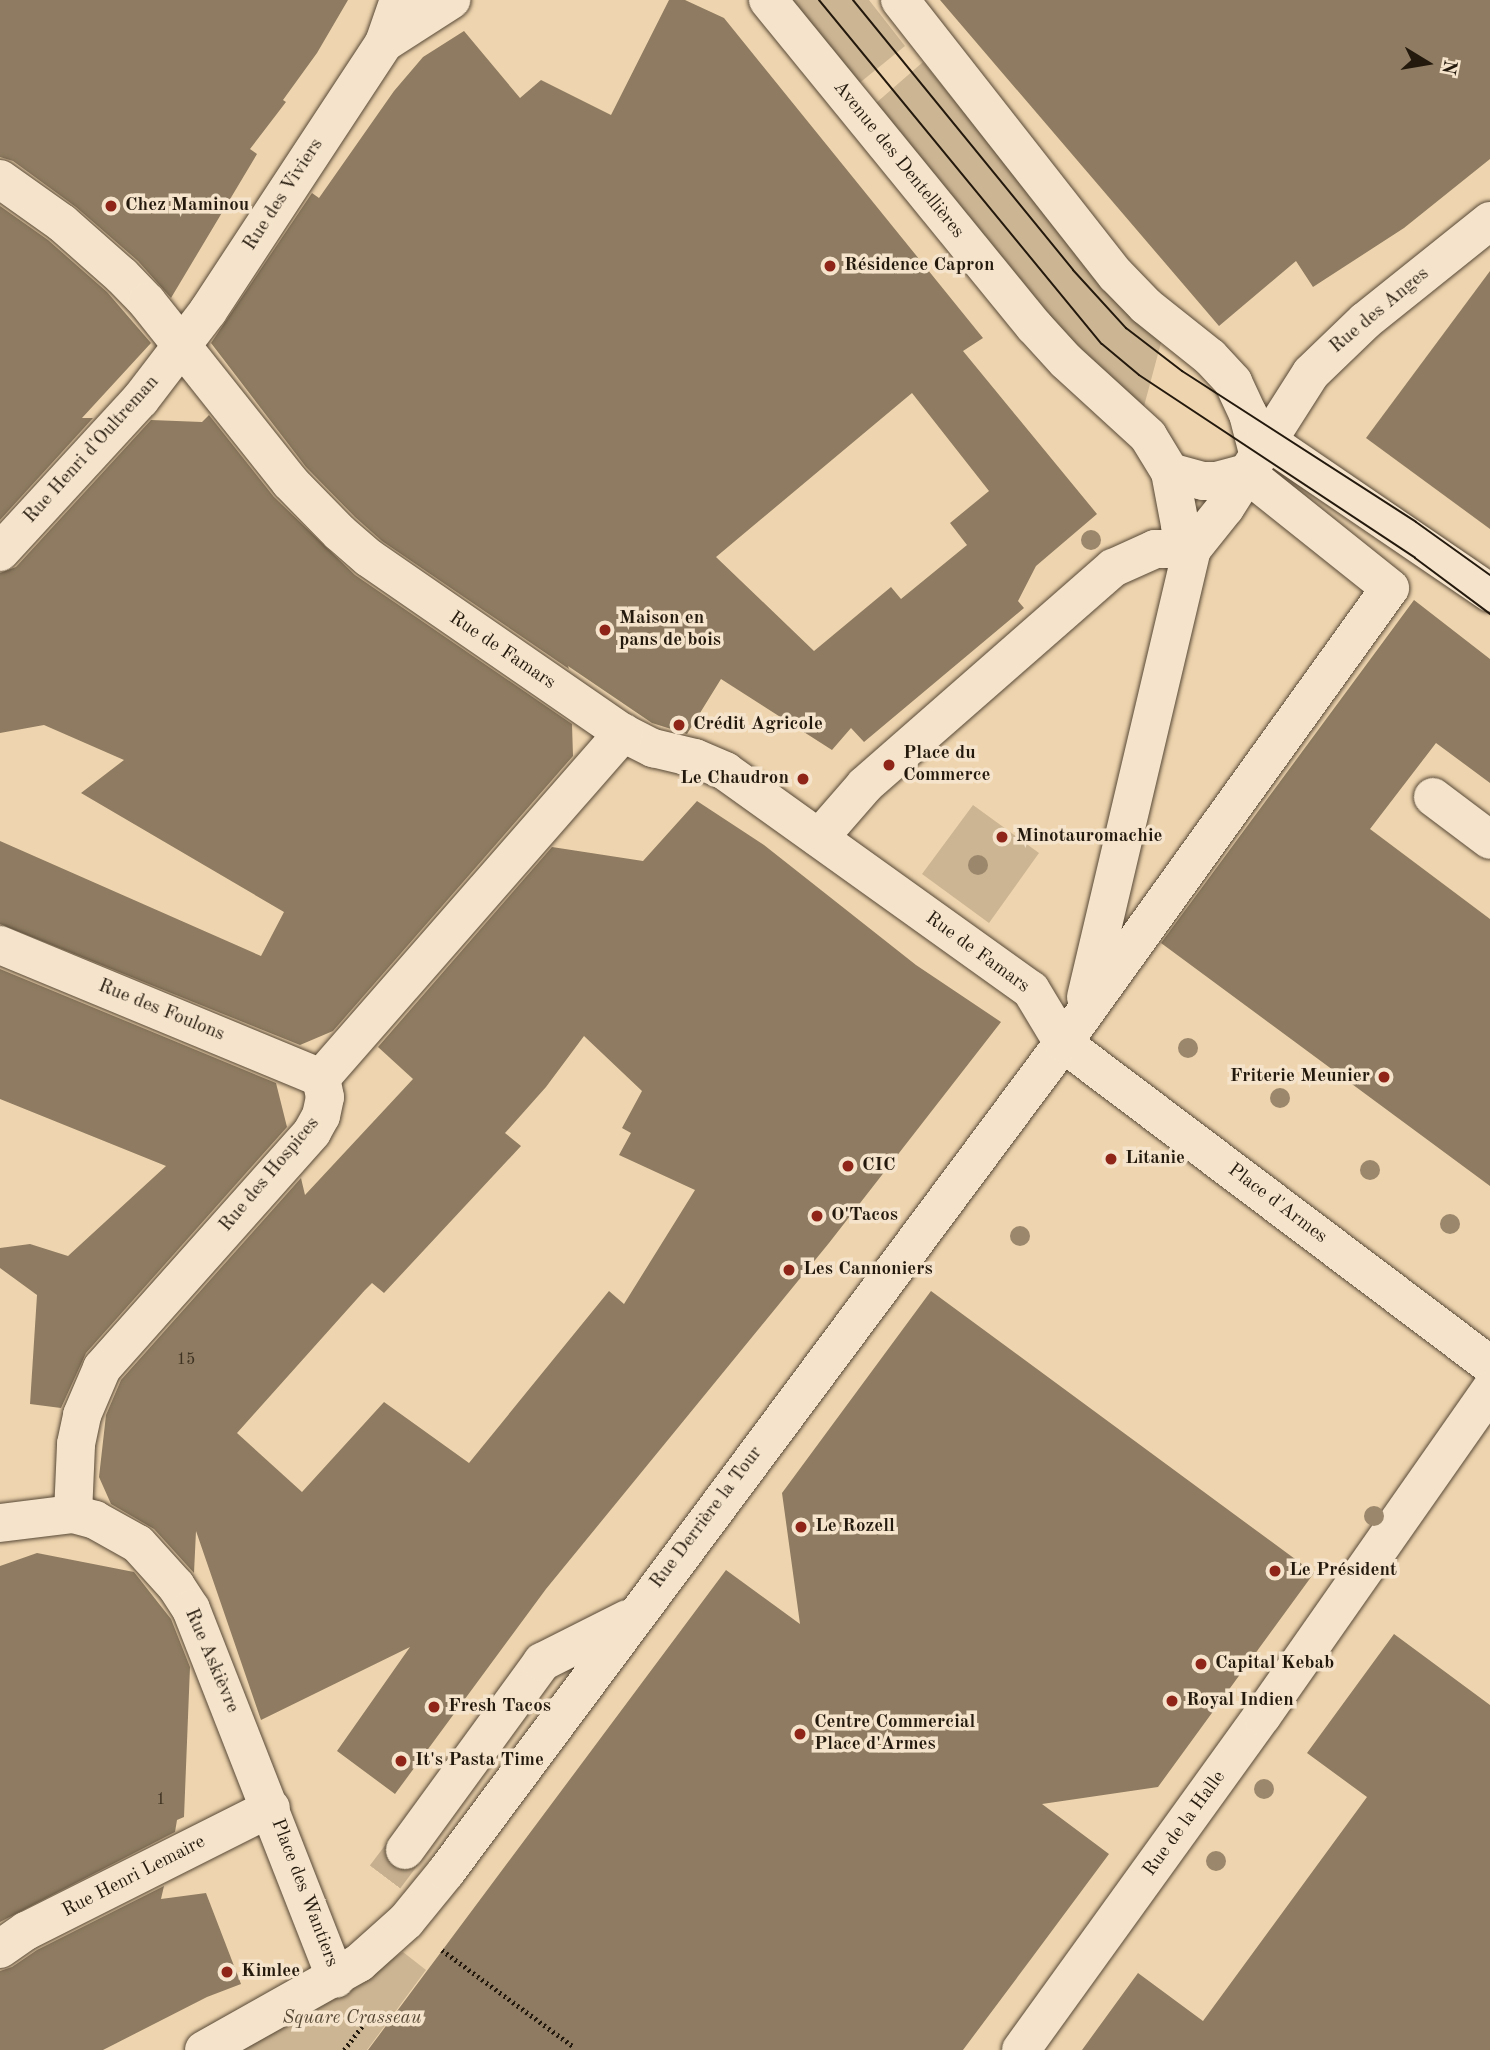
<!DOCTYPE html>
<html>
<head>
<meta charset="utf-8">
<style>
  body { margin:0 }
  #map { position:relative; width:1490px; height:2050px; overflow:hidden; background:#efd5af; font-family:"Old Standard TT",serif }
  div>[style] { position:absolute }
  .green>* { inset:0; background:#ccb593 }
  .building>* { inset:0; background:#8e7b61 }
  .minor-tunnel>* { height:38px; margin-top:-19px; transform-origin:0; background:repeating-linear-gradient(90deg,#c6af8f 0 38px,transparent 0 57px) }
  .path>* { height:4.5px; margin-top:-2.25px; transform-origin:0; background:repeating-linear-gradient(90deg,#24190d 0 2px,transparent 0 5.5px) }
  .roads { filter:drop-shadow(0 0 2px #574836) drop-shadow(0 0 2px #574836) }
  .minor>* { height:38px; margin:-19px; padding:0 19px; transform-origin:19px; border-radius:19px; background:#f5e4cb }
  .tram>* { height:2px; margin:-1px; padding:0 1px; transform-origin:1px; border-radius:1px; background:#24190d }
  .trees>* { width:20px; height:20px; margin:-10px; border-radius:50%; background:#9b876c }
  .dots>* { width:19px; height:19px; translate:-50% -50%; box-sizing:border-box; border:4px solid #f5e4cb; border-radius:50% }
  span { translate:-50% -50%; white-space:nowrap; text-align:center; line-height:1.15; -webkit-text-stroke:7px #f5e4cb; paint-order:stroke }
  .number-label { font-size:16px; color:#3e3222 }
  .number-label span { -webkit-text-stroke-width:0 }
  .street-label { font-size:19px; color:#24190d }
  .poi-label { font-size:19px; color:#24190d; font-weight:700 }
  .left { translate:0 -50%; text-align:left }
  .right { translate:-100% -50%; text-align:right }
  .park-label { font-size:19px; color:#564835; font-style:italic }
  .north { position:absolute; left:1392px; top:28px; width:70px; height:70px; -webkit-text-stroke:5px #f5e4cb; paint-order:stroke; rotate:101deg; font-size:19px; font-weight:700; line-height:28px; text-align:center; color:#24190d }
  .north::after { content:''; display:block; margin:auto; width:24px; height:32px; background:#24190d; clip-path:polygon(50% 0,100% 100%,50% 72%,0 100%) }
</style>
</head>
<body>
<div id="map">
  <div class="green">
    <i style="clip-path:polygon(791px 0,869px 0,905px 46px,857px 85px)"></i>
    <i style="clip-path:polygon(923px 62px,1100px 280px,1162px 339px,1143px 410px,1079px 354px,876px 103px)"></i>
    <i style="clip-path:polygon(973px 805px,1039px 853px,989px 923px,922px 874px)"></i>
    <i style="clip-path:polygon(403px 1952px,426px 1970px,367px 2050px,241px 2050px)"></i>
  </div>
  <div class="building">
    <i style="clip-path:polygon(0 0,348px 0,317px 53px,283px 100px,286px 102px,250px 149px,257px 154px,171px 298px,138px 261px,76px 207px,13px 161px,0 157px)"></i>
    <i style="clip-path:polygon(evenodd,669px 0,685px 0,724px 18px,983px 338px,963px 351px,1097px 514px,1036px 566px,1018px 601px,1024px 608px,864px 742px,851px 728px,832px 750px,721px 679px,687px 734px,652px 723px,568px 666px,569px 669px,382px 541px,355px 517px,306px 467px,211px 343px,312px 193px,319px 198px,394px 91px,423px 57px,464px 31px,520px 98px,541px 80px,611px 115px,669px 0,912px 393px,989px 491px,950px 523px,967px 545px,901px 599px,891px 587px,814px 651px,716px 557px,912px 393px)"></i>
    <i style="clip-path:polygon(940px 0,1490px 0,1490px 159px,1404px 228px,1313px 287px,1296px 261px,1219px 326px)"></i>
    <i style="clip-path:polygon(0 206px,48px 240px,107px 292px,151px 343px,82px 418px,93px 418px,0 520px)"></i>
    <i style="clip-path:polygon(1490px 271px,1490px 529px,1366px 438px)"></i>
    <i style="clip-path:polygon(209px 415px,274px 497px,355px 575px,572px 724px,573px 756px,333px 1031px,300px 1045px,0 924px,0 841px,261px 956px,284px 912px,81px 793px,124px 760px,44px 725px,0 733px,0 573px,16px 567px,151px 420px,202px 422px)"></i>
    <i style="clip-path:polygon(1414px 600px,1490px 659px,1490px 783px,1436px 743px,1370px 829px,1490px 919px,1490px 1186px,1161px 943px)"></i>
    <i style="clip-path:polygon(evenodd,697px 801px,764px 845px,916px 965px,1001px 1022px,829px 1243px,546px 1589px,395px 1794px,337px 1751px,410px 1647px,261px 1720px,196px 1531px,194px 1573px,154px 1529px,111px 1504px,99px 1477px,106px 1415px,121px 1380px,301px 1178px,305px 1195px,413px 1079px,378px 1047px,552px 847px,643px 861px,697px 801px,584px 1036px,642px 1091px,622px 1128px,631px 1133px,619px 1155px,695px 1190px,624px 1304px,609px 1291px,469px 1463px,384px 1402px,302px 1492px,237px 1433px,365px 1290px,372px 1283px,384px 1293px,521px 1146px,505px 1133px,546px 1087px,584px 1036px)"></i>
    <i style="clip-path:polygon(0 969px,276px 1083px,287px 1127px,86px 1353px,61px 1408px,30px 1404px,37px 1295px,0 1268px,0 1248px,30px 1244px,68px 1256px,166px 1166px,0 1099px)"></i>
    <i style="clip-path:polygon(931px 1291px,1314px 1573px,1158px 1787px,1042px 1804px,1109px 1854px,1031px 1959px,963px 2050px,368px 2050px,726px 1570px,800px 1624px,782px 1493px)"></i>
    <i style="clip-path:polygon(37px 1553px,134px 1572px,171px 1619px,190px 1667px,184px 1817px,177px 1820px,175px 1832px,0 1922px,0 1566px)"></i>
    <i style="clip-path:polygon(1394px 1634px,1490px 1705px,1490px 2050px,1082px 2050px,1138px 1973px,1203px 2021px,1367px 1797px,1307px 1753px)"></i>
    <i style="clip-path:polygon(164px 1886px,161px 1899px,206px 1893px,241px 1984px,207px 1997px,103px 2050px,0 2050px,0 1971px,12px 1967px,37px 1950px)"></i>
  </div>
  <div class="minor-tunnel">
    <i style="left:385px;top:1877px;width:34px;rotate:-53deg"></i>
  </div>
  <div class="path">
    <i style="left:442px;top:1950px;width:164px;rotate:36.3deg"></i>
    <i style="left:344px;top:2050px;width:41px;rotate:-52.9deg"></i>
  </div>
  <div class="roads">
    <div class="minor">
      <i style="left:768px;top:0;width:421px;rotate:50.8deg"></i>
      <i style="left:1034px;top:326px;width:47px;rotate:47.6deg"></i>
      <i style="left:1066px;top:361px;width:111px;rotate:42.4deg"></i>
      <i style="left:1148px;top:436px;width:42px;rotate:58.6deg"></i>
      <i style="left:1170px;top:472px;width:54px;rotate:79.3deg"></i>
      <i style="left:1180px;top:525px;width:27px;rotate:63deg"></i>
      <i style="left:900px;top:0;width:350px;rotate:51.9deg"></i>
      <i style="left:1116px;top:275px;width:43px;rotate:45.9deg"></i>
      <i style="left:1146px;top:306px;width:82px;rotate:38.6deg"></i>
      <i style="left:1210px;top:357px;width:34px;rotate:47deg"></i>
      <i style="left:1233px;top:382px;width:35px;rotate:65deg"></i>
      <i style="left:1248px;top:414px;width:40px;rotate:75.6deg"></i>
      <i style="left:384px;top:43px;width:80px;rotate:-32.7deg"></i>
      <i style="left:0;top:179px;width:76px;rotate:35.4deg"></i>
      <i style="left:62px;top:223px;width:80px;rotate:41.5deg"></i>
      <i style="left:122px;top:276px;width:36px;rotate:46deg"></i>
      <i style="left:147px;top:302px;width:230px;rotate:51.5deg"></i>
      <i style="left:290px;top:482px;width:71px;rotate:45.6deg"></i>
      <i style="left:340px;top:533px;width:38px;rotate:41deg"></i>
      <i style="left:369px;top:558px;width:308px;rotate:34.6deg"></i>
      <i style="left:623px;top:733px;width:34px;rotate:27deg"></i>
      <i style="left:653px;top:748px;width:43px;rotate:13.4deg"></i>
      <i style="left:695px;top:758px;width:33px;rotate:23deg"></i>
      <i style="left:725px;top:771px;width:376px;rotate:35.6deg"></i>
      <i style="left:1031px;top:990px;width:62px;rotate:58.9deg"></i>
      <i style="left:1063px;top:1043px;width:535px;rotate:37.02deg"></i>
      <i style="left:1266px;top:440px;width:271px;rotate:34.3deg"></i>
      <i style="left:0;top:552px;width:207px;rotate:-47.4deg"></i>
      <i style="left:140px;top:400px;width:112px;rotate:-52.6deg"></i>
      <i style="left:208px;top:311px;width:321px;rotate:-56.7deg"></i>
      <i style="left:384px;top:43px;width:46px;rotate:-70.8deg"></i>
      <i style="left:1433px;top:797px;width:71px;rotate:37deg"></i>
      <i style="left:819px;top:838px;width:70px;rotate:-49deg"></i>
      <i style="left:865px;top:785px;width:330px;rotate:-41.2deg"></i>
      <i style="left:1113px;top:568px;width:46px;rotate:-24.3deg"></i>
      <i style="left:1155px;top:549px;width:37px"></i>
      <i style="left:0;top:945px;width:347px;rotate:22.5deg"></i>
      <i style="left:1086px;top:997px;width:460px;rotate:-76.7deg"></i>
      <i style="left:1192px;top:549px;width:53px;rotate:-51.2deg"></i>
      <i style="left:1225px;top:508px;width:160px;rotate:-57.5deg"></i>
      <i style="left:1311px;top:373px;width:75px;rotate:-43.9deg"></i>
      <i style="left:1365px;top:321px;width:160px;rotate:-38.7deg"></i>
      <i style="left:321px;top:1078px;width:459px;rotate:-48.8deg"></i>
      <i style="left:73px;top:1514px;width:70px;rotate:-87.5deg"></i>
      <i style="left:76px;top:1444px;width:30px;rotate:-78deg"></i>
      <i style="left:82px;top:1415px;width:51px;rotate:-66.9deg"></i>
      <i style="left:102px;top:1368px;width:316px;rotate:-48.3deg"></i>
      <i style="left:312px;top:1132px;width:18px;rotate:-61deg"></i>
      <i style="left:321px;top:1116px;width:19px;rotate:-78deg"></i>
      <i style="left:325px;top:1097px;width:19px;rotate:-102deg"></i>
      <i style="left:0;top:1523px;width:74px;rotate:-7deg"></i>
      <i style="left:73px;top:1514px;width:23px;rotate:15deg"></i>
      <i style="left:95px;top:1520px;width:49px;rotate:29.2deg"></i>
      <i style="left:138px;top:1544px;width:57px;rotate:47.9deg"></i>
      <i style="left:176px;top:1586px;width:27px;rotate:57deg"></i>
      <i style="left:191px;top:1609px;width:397px;rotate:68.6deg"></i>
      <i style="left:405px;top:1850px;width:233px;rotate:-53.9deg"></i>
      <i style="left:542px;top:1662px;width:95px;rotate:-26.8deg"></i>
      <i style="left:0;top:1949px;width:32px;rotate:-35deg"></i>
      <i style="left:26px;top:1931px;width:274px;rotate:-26.7deg"></i>
      <i style="left:204px;top:2050px;width:178px;rotate:-29.3deg"></i>
      <i style="left:359px;top:1963px;width:63px;rotate:-41.8deg"></i>
      <i style="left:406px;top:1921px;width:63px;rotate:-50.8deg"></i>
      <i style="left:446px;top:1872px;width:1033px;rotate:-53.34deg"></i>
      <i style="left:1063px;top:1043px;width:560px;rotate:-54.3deg"></i>
      <i style="left:1390px;top:588px;width:184px;rotate:-141.4deg"></i>
      <i style="left:1246px;top:473px;width:31px;rotate:165deg"></i>
      <i style="left:1216px;top:481px;width:13px;rotate:180deg"></i>
      <i style="left:1203px;top:481px;width:34px;rotate:-165deg"></i>
      <i style="left:1021px;top:2050px;width:412px;rotate:-54.2deg"></i>
      <i style="left:1262px;top:1716px;width:398px;rotate:-55deg"></i>
    </div>
  </div>
  <div class="tram">
    <i style="left:819px;top:0;width:445px;rotate:50.6deg"></i>
    <i style="left:1102px;top:344px;width:48px;rotate:40deg"></i>
    <i style="left:1139px;top:375px;width:331px;rotate:33.5deg"></i>
    <i style="left:1415px;top:558px;width:94px;rotate:36.7deg"></i>
    <i style="left:853px;top:0;width:348px;rotate:50.8deg"></i>
    <i style="left:1073px;top:270px;width:79px;rotate:47.6deg"></i>
    <i style="left:1126px;top:328px;width:71px;rotate:37.5deg"></i>
    <i style="left:1182px;top:371px;width:278px;rotate:32.8deg"></i>
    <i style="left:1416px;top:522px;width:91px;rotate:35.6deg"></i>
  </div>
  <div class="trees">
    <i style="left:1091px;top:540px"></i>
    <i style="left:978px;top:865px"></i>
    <i style="left:1188px;top:1048px"></i>
    <i style="left:1280px;top:1098px"></i>
    <i style="left:1370px;top:1170px"></i>
    <i style="left:1450px;top:1224px"></i>
    <i style="left:1020px;top:1236px"></i>
    <i style="left:1374px;top:1516px"></i>
    <i style="left:1264px;top:1789px"></i>
    <i style="left:1216px;top:1861px"></i>
  </div>
  <div class="dots">
    <i style="left:111px;top:206px;background:#8f2418"></i>
    <i style="left:830px;top:266px;background:#8f2418"></i>
    <i style="left:605px;top:630px;background:#8f2418"></i>
    <i style="left:679px;top:725px;background:#8f2418"></i>
    <i style="left:889px;top:765px;background:#8f2418"></i>
    <i style="left:803px;top:779px;background:#8f2418"></i>
    <i style="left:1002px;top:837px;background:#8f2418"></i>
    <i style="left:1384px;top:1077px;background:#8f2418"></i>
    <i style="left:1111px;top:1159px;background:#8f2418"></i>
    <i style="left:848px;top:1166px;background:#8f2418"></i>
    <i style="left:817px;top:1216px;background:#8f2418"></i>
    <i style="left:789px;top:1270px;background:#8f2418"></i>
    <i style="left:801px;top:1527px;background:#8f2418"></i>
    <i style="left:1275px;top:1571px;background:#8f2418"></i>
    <i style="left:1201px;top:1664px;background:#8f2418"></i>
    <i style="left:1172px;top:1701px;background:#8f2418"></i>
    <i style="left:434px;top:1707px;background:#8f2418"></i>
    <i style="left:800px;top:1734px;background:#8f2418"></i>
    <i style="left:401px;top:1761px;background:#8f2418"></i>
    <i style="left:227px;top:1972px;background:#8f2418"></i>
  </div>
  <div class="number-label">
    <span style="left:186px;top:1360px">15</span>
    <span style="left:161px;top:1800px">1</span>
  </div>
  <div class="street-label">
    <span style="left:898px;top:160px;rotate:51deg">Avenue des Dentellières</span>
    <span style="left:284px;top:195px;rotate:-57deg">Rue des Viviers</span>
    <span style="left:1380px;top:311px;rotate:-40deg">Rue des Anges</span>
    <span style="left:92px;top:450px;rotate:-48deg">Rue Henri d'Oultreman</span>
    <span style="left:502px;top:651px;rotate:34deg">Rue de Famars</span>
    <span style="left:977px;top:953px;rotate:36deg">Rue de Famars</span>
    <span style="left:161px;top:1011px;rotate:22deg">Rue des Foulons</span>
    <span style="left:270px;top:1175px;rotate:-50deg">Rue des Hospices</span>
    <span style="left:1277px;top:1204px;rotate:37deg">Place d'Armes</span>
    <span style="left:707px;top:1518px;rotate:-53deg">Rue Derrière la Tour</span>
    <span style="left:211px;top:1661px;rotate:67deg">Rue Askièvre</span>
    <span style="left:1185px;top:1824px;rotate:-54deg">Rue de la Halle</span>
    <span style="left:134px;top:1877px;rotate:-27deg">Rue Henri Lemaire</span>
    <span style="left:304px;top:1893px;rotate:69deg">Place des Wantiers</span>
  </div>
  <div class="poi-label">
    <span class="left" style="left:125px;top:206px">Chez Maminou</span>
    <span class="left" style="left:844px;top:266px">Résidence Capron</span>
    <span class="left" style="left:619px;top:630px">Maison en<br>pans de bois</span>
    <span class="left" style="left:693px;top:725px">Crédit Agricole</span>
    <span class="left" style="left:903px;top:765px">Place du<br>Commerce</span>
    <span class="right" style="left:789px;top:779px">Le Chaudron</span>
    <span class="left" style="left:1016px;top:837px">Minotauromachie</span>
    <span class="right" style="left:1370px;top:1077px">Friterie Meunier</span>
    <span class="left" style="left:1125px;top:1159px">Litanie</span>
    <span class="left" style="left:862px;top:1166px">CIC</span>
    <span class="left" style="left:831px;top:1216px">O'Tacos</span>
    <span class="left" style="left:803px;top:1270px">Les Cannoniers</span>
    <span class="left" style="left:815px;top:1527px">Le Rozell</span>
    <span class="left" style="left:1289px;top:1571px">Le Président</span>
    <span class="left" style="left:1215px;top:1664px">Capital Kebab</span>
    <span class="left" style="left:1186px;top:1701px">Royal Indien</span>
    <span class="left" style="left:448px;top:1707px">Fresh Tacos</span>
    <span class="left" style="left:814px;top:1734px">Centre Commercial<br>Place d'Armes</span>
    <span class="left" style="left:415px;top:1761px">It's Pasta Time</span>
    <span class="left" style="left:241px;top:1972px">Kimlee</span>
  </div>
  <div class="park-label">
    <span style="left:352px;top:2019px">Square Crasseau</span>
  </div>
  <div class="north">N</div>
</div>
</body>
</html>
